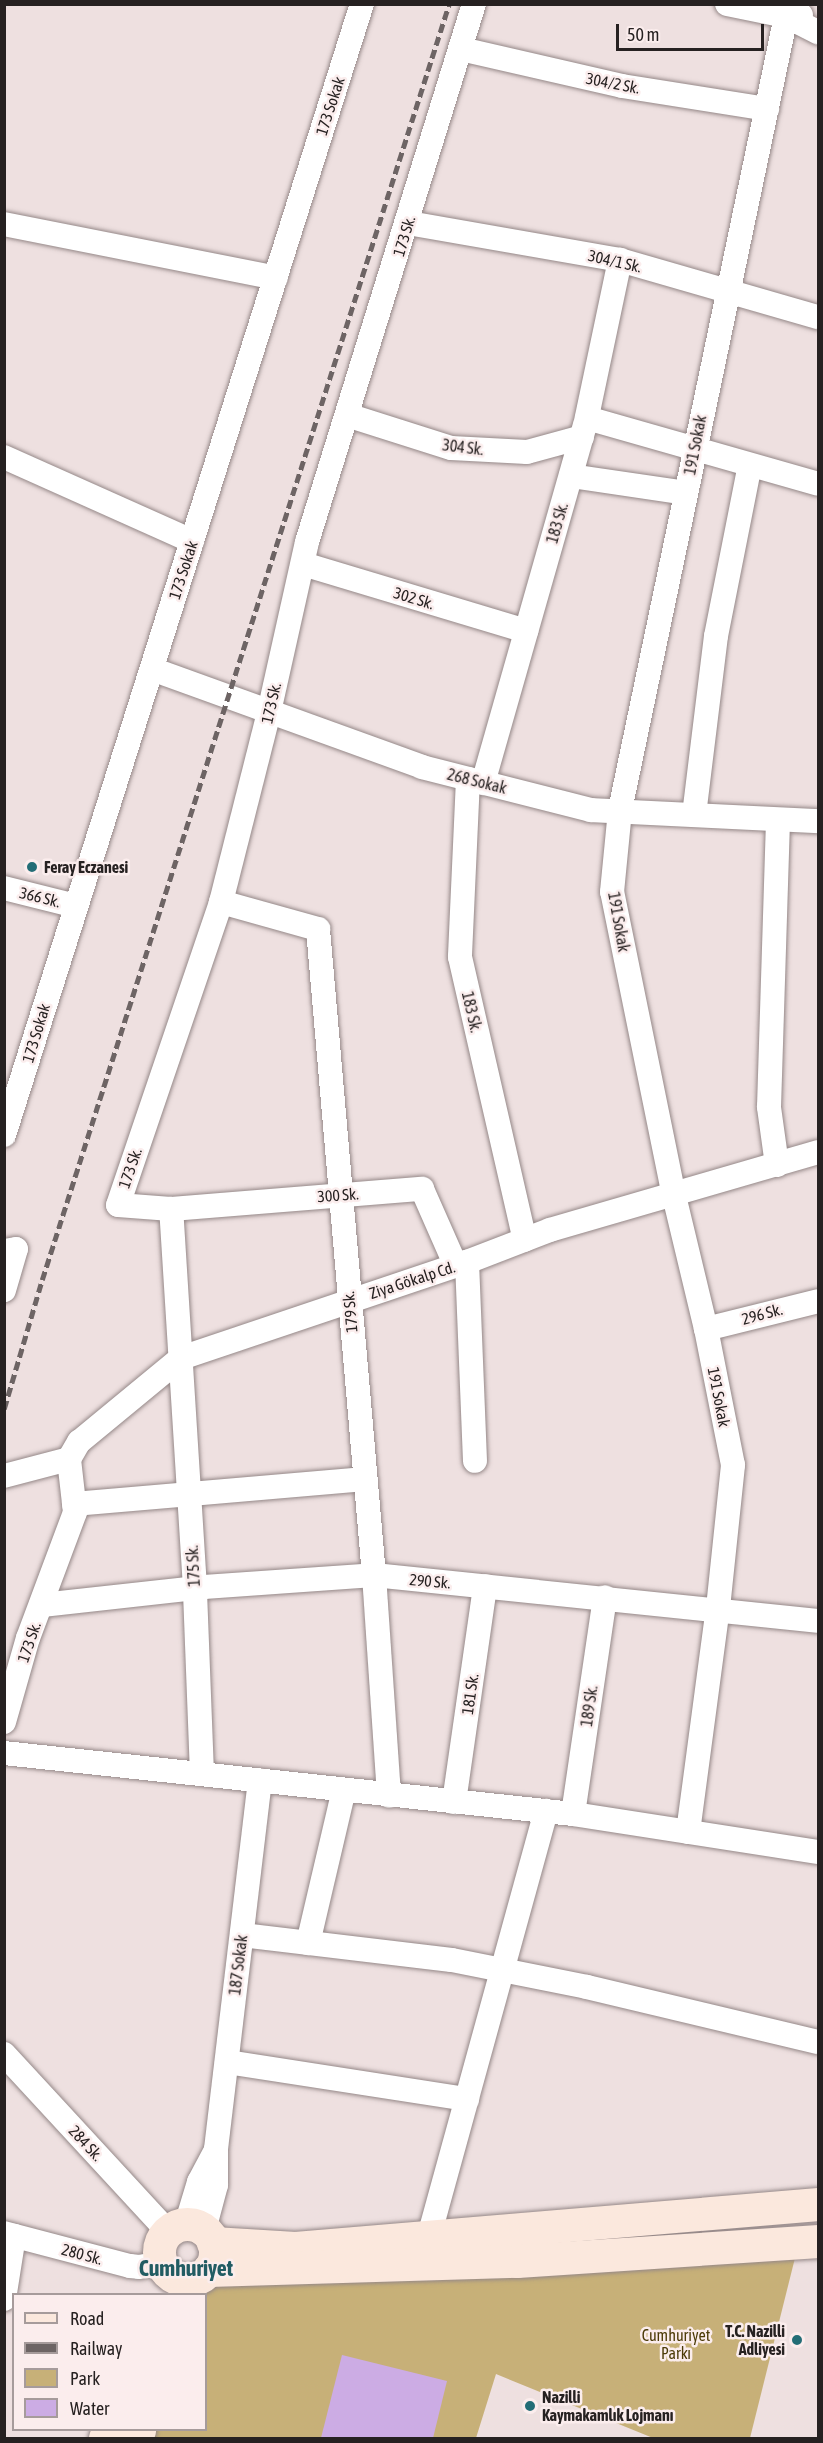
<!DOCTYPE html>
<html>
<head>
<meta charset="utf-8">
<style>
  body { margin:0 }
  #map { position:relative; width:823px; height:2443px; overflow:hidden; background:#eee0e0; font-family:"Asap Condensed",sans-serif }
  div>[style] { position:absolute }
  .green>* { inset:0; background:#c7b078 }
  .water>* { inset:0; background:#ccace4 }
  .roads { filter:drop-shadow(0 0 2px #958888) drop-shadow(0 0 2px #958888) }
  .street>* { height:24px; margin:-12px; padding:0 12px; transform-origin:12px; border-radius:12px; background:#fff }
  .secondary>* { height:33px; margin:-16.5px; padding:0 16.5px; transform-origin:16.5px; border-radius:16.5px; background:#fbe8dd }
  .secondary>.ring { margin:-16.5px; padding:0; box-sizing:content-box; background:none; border:33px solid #fbe8dd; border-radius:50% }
  .rail>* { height:4.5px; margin-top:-2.25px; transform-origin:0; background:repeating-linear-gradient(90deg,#6d6464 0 9px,transparent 0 13.5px) }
  .dots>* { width:16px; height:16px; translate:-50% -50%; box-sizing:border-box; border:3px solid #fbeded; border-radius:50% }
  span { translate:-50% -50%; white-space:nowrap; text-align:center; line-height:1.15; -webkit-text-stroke:5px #fbeded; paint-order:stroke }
  .street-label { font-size:16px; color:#262121 }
  .poi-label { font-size:16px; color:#262121; font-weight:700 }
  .left { translate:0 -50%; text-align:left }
  .right { translate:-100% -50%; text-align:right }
  .park-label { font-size:16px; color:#4c3b08 }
  .district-label { font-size:22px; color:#225c63; font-weight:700 }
  .frame { position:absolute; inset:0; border:6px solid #262121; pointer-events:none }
  .legend { position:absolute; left:12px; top:2293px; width:195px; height:138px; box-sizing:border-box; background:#fbeded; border:2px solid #a69b9b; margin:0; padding:8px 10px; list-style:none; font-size:18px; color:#262121 }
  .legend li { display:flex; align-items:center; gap:12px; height:30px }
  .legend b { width:30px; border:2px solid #a69b9b }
  .scale { position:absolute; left:616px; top:24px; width:148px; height:27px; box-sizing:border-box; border:3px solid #262121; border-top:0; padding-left:8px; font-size:18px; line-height:21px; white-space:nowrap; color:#262121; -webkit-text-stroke:4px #fbeded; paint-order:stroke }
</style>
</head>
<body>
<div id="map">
  <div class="green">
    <i style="clip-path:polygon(799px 2242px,750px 2438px,653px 2438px,496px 2374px,476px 2438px,135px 2438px,139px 2430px,206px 2430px,206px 2294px,187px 2294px,193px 2280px)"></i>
  </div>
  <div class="water">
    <i style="clip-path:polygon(342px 2355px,447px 2381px,433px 2438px,321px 2438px)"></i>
  </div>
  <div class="roads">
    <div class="street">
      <i style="left:727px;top:4px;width:60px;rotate:11.5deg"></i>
      <i style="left:786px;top:16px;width:15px;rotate:-4deg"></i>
      <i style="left:461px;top:49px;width:165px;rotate:12.9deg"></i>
      <i style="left:622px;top:86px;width:147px;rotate:9deg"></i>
      <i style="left:408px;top:223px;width:215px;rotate:9.9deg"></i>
      <i style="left:620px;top:260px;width:206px;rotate:16.1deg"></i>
      <i style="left:4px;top:224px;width:277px;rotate:11.2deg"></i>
      <i style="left:347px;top:415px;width:109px;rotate:17.6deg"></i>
      <i style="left:451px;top:448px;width:76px;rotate:3deg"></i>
      <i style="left:527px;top:452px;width:57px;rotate:-15.3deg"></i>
      <i style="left:587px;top:418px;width:240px;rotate:15.9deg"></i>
      <i style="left:4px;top:457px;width:206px;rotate:24.1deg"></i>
      <i style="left:571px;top:476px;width:116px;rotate:8.4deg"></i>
      <i style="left:303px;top:564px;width:233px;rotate:16.7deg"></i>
      <i style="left:152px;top:669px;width:287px;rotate:19.9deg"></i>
      <i style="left:422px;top:767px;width:174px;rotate:14.3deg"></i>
      <i style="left:591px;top:810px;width:227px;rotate:2.8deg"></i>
      <i style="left:468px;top:779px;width:178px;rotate:92.6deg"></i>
      <i style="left:460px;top:957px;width:290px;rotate:77.1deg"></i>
      <i style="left:483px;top:783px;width:371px;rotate:-74.1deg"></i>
      <i style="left:585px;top:426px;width:170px;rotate:-78.1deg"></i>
      <i style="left:694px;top:815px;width:180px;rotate:-83deg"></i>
      <i style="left:716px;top:636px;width:174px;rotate:-78.8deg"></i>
      <i style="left:4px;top:888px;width:74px;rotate:14deg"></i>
      <i style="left:221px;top:902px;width:101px;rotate:15.6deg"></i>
      <i style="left:318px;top:929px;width:648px;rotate:85.05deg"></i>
      <i style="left:374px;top:1575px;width:221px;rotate:86.1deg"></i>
      <i style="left:4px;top:1135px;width:1186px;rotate:-72.44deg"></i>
      <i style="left:777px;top:1165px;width:59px;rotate:-97.9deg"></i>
      <i style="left:769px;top:1107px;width:287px;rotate:-88.2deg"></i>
      <i style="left:171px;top:1209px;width:252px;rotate:-4.6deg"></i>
      <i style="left:422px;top:1189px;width:84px;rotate:66.2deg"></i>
      <i style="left:4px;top:1251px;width:12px;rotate:-9deg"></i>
      <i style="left:16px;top:1249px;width:43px;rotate:106.3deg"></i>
      <i style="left:467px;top:1262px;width:199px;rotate:87.7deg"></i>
      <i style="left:706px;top:1329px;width:115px;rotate:-14deg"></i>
      <i style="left:4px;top:1476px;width:67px;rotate:-14.7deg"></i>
      <i style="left:69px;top:1459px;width:20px;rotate:-60deg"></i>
      <i style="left:79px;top:1442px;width:132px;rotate:-39.5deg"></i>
      <i style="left:181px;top:1358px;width:302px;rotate:-18.6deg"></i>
      <i style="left:467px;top:1262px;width:89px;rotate:-21.1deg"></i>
      <i style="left:550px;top:1230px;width:279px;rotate:-16.2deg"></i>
      <i style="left:74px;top:1504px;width:292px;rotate:-4.9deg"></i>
      <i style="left:42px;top:1605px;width:163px;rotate:-6.3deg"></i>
      <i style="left:204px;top:1587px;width:170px;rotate:-4deg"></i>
      <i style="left:374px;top:1575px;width:446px;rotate:5.9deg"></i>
      <i style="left:4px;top:1722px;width:87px;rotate:-74.1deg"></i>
      <i style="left:28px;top:1638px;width:134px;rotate:-69.5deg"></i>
      <i style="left:75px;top:1512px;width:53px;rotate:-96.5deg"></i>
      <i style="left:4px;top:1753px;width:572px;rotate:6.12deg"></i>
      <i style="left:573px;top:1814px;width:248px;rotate:8.8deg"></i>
      <i style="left:202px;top:1774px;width:186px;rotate:-92.2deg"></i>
      <i style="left:195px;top:1588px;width:380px;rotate:-93.6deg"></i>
      <i style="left:171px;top:1209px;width:53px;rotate:-175.7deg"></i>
      <i style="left:118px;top:1205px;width:320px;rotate:-71.2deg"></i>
      <i style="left:221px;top:902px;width:196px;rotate:-75.8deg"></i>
      <i style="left:269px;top:712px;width:174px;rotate:-77.4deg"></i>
      <i style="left:307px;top:542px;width:563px;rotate:-72.76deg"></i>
      <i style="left:454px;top:1802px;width:218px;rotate:-81.8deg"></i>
      <i style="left:573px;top:1814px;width:219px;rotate:-81.6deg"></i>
      <i style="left:688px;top:1832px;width:226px;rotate:-82.4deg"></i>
      <i style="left:718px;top:1608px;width:144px;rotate:-84deg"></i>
      <i style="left:733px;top:1465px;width:139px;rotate:-101.2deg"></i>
      <i style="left:706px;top:1329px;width:137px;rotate:-103.5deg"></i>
      <i style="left:674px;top:1196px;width:310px;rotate:-101.5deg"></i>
      <i style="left:612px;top:892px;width:82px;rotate:-84.4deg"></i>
      <i style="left:620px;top:810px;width:811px;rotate:-78.19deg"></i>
      <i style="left:786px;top:16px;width:36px;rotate:27deg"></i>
      <i style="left:242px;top:1935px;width:211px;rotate:6.8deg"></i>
      <i style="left:452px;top:1960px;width:138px;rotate:11.3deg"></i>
      <i style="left:587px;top:1987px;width:237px;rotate:13.4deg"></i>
      <i style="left:308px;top:1943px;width:157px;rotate:-76.8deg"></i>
      <i style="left:4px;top:2054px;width:242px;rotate:47.3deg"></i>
      <i style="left:227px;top:2062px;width:243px;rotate:8.8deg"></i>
      <i style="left:186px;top:2225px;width:45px;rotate:-73.2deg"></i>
      <i style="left:199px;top:2182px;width:32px;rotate:-62deg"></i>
      <i style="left:204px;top:2230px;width:47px;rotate:-75.1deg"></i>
      <i style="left:216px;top:2185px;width:36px;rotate:-90deg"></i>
      <i style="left:216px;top:2149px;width:371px;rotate:-83.2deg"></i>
      <i style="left:4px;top:2233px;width:130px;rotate:14.7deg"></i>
      <i style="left:130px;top:2266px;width:9px;rotate:6deg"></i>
      <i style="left:139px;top:2267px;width:22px;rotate:-10deg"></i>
      <i style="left:429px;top:2236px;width:441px;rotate:-74.6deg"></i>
      <i style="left:4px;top:2299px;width:64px;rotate:-81deg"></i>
    </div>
    <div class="secondary">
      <i class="ring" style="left:159px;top:2224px;width:23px;height:23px"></i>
      <i style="left:213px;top:2243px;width:82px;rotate:3.5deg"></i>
      <i style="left:295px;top:2248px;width:525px;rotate:-4.81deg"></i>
      <i style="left:208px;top:2270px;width:309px;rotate:-1.7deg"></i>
      <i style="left:517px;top:2261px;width:302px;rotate:-3.8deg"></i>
      <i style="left:105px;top:2438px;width:9px;rotate:-69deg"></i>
      <i style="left:135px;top:2438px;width:9px;rotate:-63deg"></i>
    </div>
  </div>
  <div class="rail">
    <i style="left:4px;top:1409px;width:134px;rotate:-73.6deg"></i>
    <i style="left:42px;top:1280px;width:1339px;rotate:-72.31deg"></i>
  </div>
  <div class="dots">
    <i style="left:32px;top:867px;background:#236d76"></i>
    <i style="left:797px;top:2340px;background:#236d76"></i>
    <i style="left:530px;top:2406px;background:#236d76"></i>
  </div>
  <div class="street-label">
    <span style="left:613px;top:83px;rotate:11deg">304/2 Sk.</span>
    <span style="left:330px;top:106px;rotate:-72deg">173 Sokak</span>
    <span style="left:404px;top:236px;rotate:-73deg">173 Sk.</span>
    <span style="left:615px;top:261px;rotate:13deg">304/1 Sk.</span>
    <span style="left:695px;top:445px;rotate:-79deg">191 Sokak</span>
    <span style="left:463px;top:447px;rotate:7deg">304 Sk.</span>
    <span style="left:557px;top:523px;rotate:-74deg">183 Sk.</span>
    <span style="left:183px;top:570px;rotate:-72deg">173 Sokak</span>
    <span style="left:414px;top:598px;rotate:17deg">302 Sk.</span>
    <span style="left:271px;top:703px;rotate:-77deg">173 Sk.</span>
    <span style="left:477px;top:781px;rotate:14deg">268 Sokak</span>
    <span style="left:40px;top:897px;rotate:14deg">366 Sk.</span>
    <span style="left:619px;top:922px;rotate:80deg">191 Sokak</span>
    <span style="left:472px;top:1012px;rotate:77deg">183 Sk.</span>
    <span style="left:36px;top:1033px;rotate:-73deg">173 Sokak</span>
    <span style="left:130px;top:1168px;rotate:-71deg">173 Sk.</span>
    <span style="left:338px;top:1195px;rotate:-4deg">300 Sk.</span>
    <span style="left:412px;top:1280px;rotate:-18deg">Ziya Gökalp Cd.</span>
    <span style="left:350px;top:1312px;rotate:-95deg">179 Sk.</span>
    <span style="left:762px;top:1314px;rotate:-15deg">296 Sk.</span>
    <span style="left:719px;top:1397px;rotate:79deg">191 Sokak</span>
    <span style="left:193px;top:1566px;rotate:-93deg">175 Sk.</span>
    <span style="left:430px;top:1581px;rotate:5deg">290 Sk.</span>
    <span style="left:29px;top:1642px;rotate:-71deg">173 Sk.</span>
    <span style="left:470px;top:1694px;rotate:-82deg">181 Sk.</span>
    <span style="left:589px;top:1706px;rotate:-82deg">189 Sk.</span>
    <span style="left:238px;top:1965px;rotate:-83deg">187 Sokak</span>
    <span style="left:86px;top:2143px;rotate:47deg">284 Sk.</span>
    <span style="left:82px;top:2254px;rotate:15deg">280 Sk.</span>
  </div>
  <div class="poi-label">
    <span class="left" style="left:44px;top:867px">Feray Eczanesi</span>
    <span class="right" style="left:785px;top:2340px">T.C. Nazilli<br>Adliyesi</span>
    <span class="left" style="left:542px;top:2406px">Nazilli<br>Kaymakamlık Lojmanı</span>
  </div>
  <div class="park-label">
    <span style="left:676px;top:2344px">Cumhuriyet<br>Parkı</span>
  </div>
  <div class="district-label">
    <span style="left:186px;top:2269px">Cumhuriyet</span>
  </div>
  <div class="frame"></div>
  <ul class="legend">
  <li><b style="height:8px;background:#fbe8dd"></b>Road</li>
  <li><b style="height:8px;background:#6d6464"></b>Railway</li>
  <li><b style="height:16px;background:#c7b078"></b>Park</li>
  <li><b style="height:16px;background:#ccace4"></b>Water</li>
  </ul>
  <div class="scale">50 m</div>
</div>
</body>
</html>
